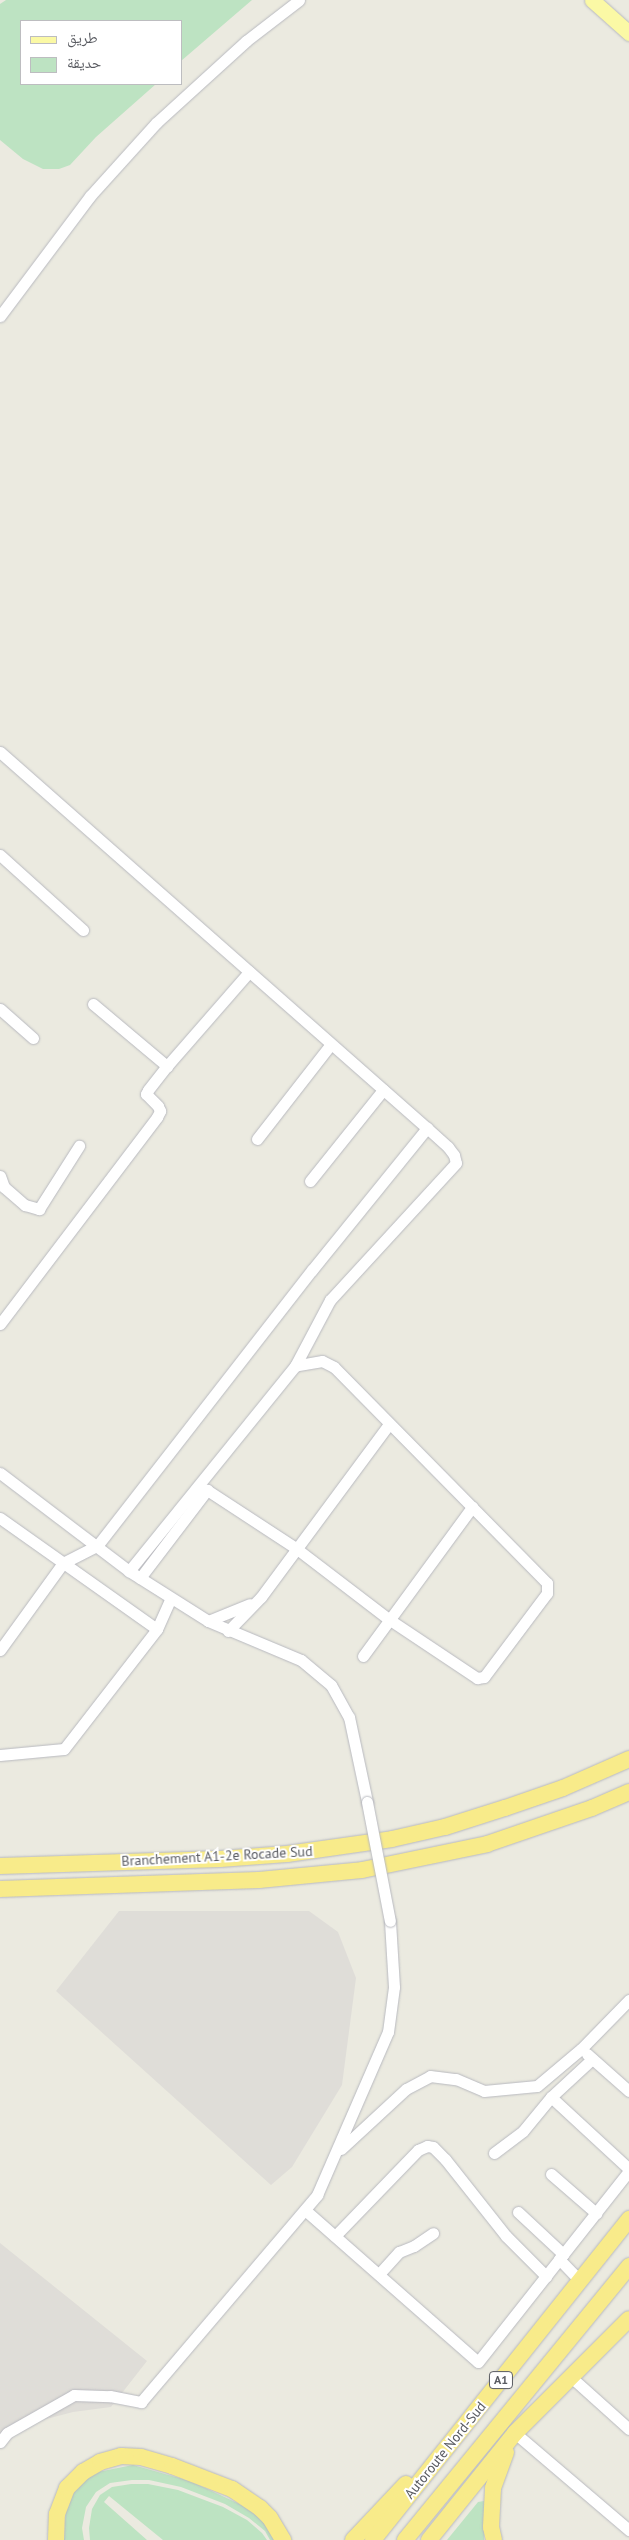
<!DOCTYPE html>
<html>
<head>
<meta charset="utf-8">
<style>
  body { margin:0 }
  #map { position:relative; width:629px; height:2540px; overflow:hidden; background:#ebeae0; font-family:"PT Sans","Noto Naskh Arabic",sans-serif }
  div>[style] { position:absolute }
  .industrial>* { inset:0; background:#dfddd8 }
  .green>* { inset:0; background:#bde3c2 }
  .roads { filter:drop-shadow(0 0 1px #b8b9bf) drop-shadow(0 0 1px #b8b9bf) }
  .minor>* { height:11px; margin:-5.5px; padding:0 5.5px; transform-origin:5.5px; border-radius:5.5px; background:#fff }
  .major>* { height:15px; margin:-7.5px; padding:0 7.5px; transform-origin:7.5px; border-radius:7.5px; background:#fbf9a5 }
  .highway>* { height:16px; margin:-8px; padding:0 8px; transform-origin:8px; border-radius:8px; background:#f8eb8a }
  .bridges { filter:drop-shadow(0 0 1px #b8b9bf) drop-shadow(0 0 1px #b8b9bf) }
  .minor-bridge>* { height:11px; margin:-5.5px; padding:0 5.5px; transform-origin:5.5px; border-radius:5.5px; background:#fff }
  span { translate:-50% -50%; white-space:nowrap; text-align:center; line-height:1.15; -webkit-text-stroke:4px #fff; paint-order:stroke }
  .shield-label span { padding:1px 4px; background:#fff; border:1px solid; border-radius:4px; -webkit-text-stroke-width:0 }
  .shield-label { font-size:12px; color:#595b61; font-weight:700 }
  .street-label { font-size:14px; color:#595b61 }
  .legend { position:absolute; left:20px; top:20px; width:162px; height:65px; box-sizing:border-box; background:#fff; border:1px solid #bdbdc0; margin:0; padding:6px 9px; list-style:none; font-size:15px; color:#595b61 }
  .legend li { display:flex; align-items:center; gap:10px; height:25px }
  .legend b { width:25px; border:1px solid #bdbdc0 }
</style>
</head>
<body>
<div id="map">
  <div class="industrial">
    <i style="clip-path:polygon(119px 1911px,309px 1911px,338px 1932px,356px 1978px,342px 2085px,292px 2167px,271px 2185px,56px 1991px)"></i>
    <i style="clip-path:polygon(0 2243px,147px 2361px,111px 2407px,73px 2412px,16px 2427px,0 2445px)"></i>
  </div>
  <div class="green">
    <i style="clip-path:polygon(6px 0,252px 0,181px 61px,181px 21px,21px 21px,21px 84px,156px 84px,96px 137px,70px 165px,59px 169px,43px 169px,23px 159px,0 140px,0 4px)"></i>
    <i style="clip-path:polygon(133px 2465px,190px 2481px,246px 2507px,264px 2522px,276px 2540px,270px 2540px,265px 2531px,249px 2518px,225px 2504px,181px 2487px,149px 2480px,132px 2480px,110px 2483px,96px 2492px,86px 2507px,82px 2528px,84px 2540px,64px 2540px,66px 2506px,72px 2492px,83px 2481px,98px 2472px)"></i>
    <i style="clip-path:polygon(131px 2484px,148px 2484px,178px 2490px,223px 2507px,247px 2520px,262px 2533px,267px 2540px,163px 2540px,109px 2496px,104px 2502px,147px 2540px,90px 2540px,89px 2528px,92px 2509px,100px 2495px,112px 2487px)"></i>
    <i style="clip-path:polygon(484px 2501px,484px 2540px,447px 2540px,478px 2502px)"></i>
  </div>
  <div class="roads">
    <div class="minor">
      <i style="left:0;top:316px;width:150px;rotate:-53.1deg"></i>
      <i style="left:90px;top:196px;width:98px;rotate:-47.9deg"></i>
      <i style="left:156px;top:123px;width:122px;rotate:-42.3deg"></i>
      <i style="left:246px;top:41px;width:67px;rotate:-37.7deg"></i>
      <i style="left:0;top:752px;width:569px;rotate:41.37deg"></i>
      <i style="left:427px;top:1128px;width:28px;rotate:42deg"></i>
      <i style="left:448px;top:1147px;width:10px;rotate:53deg"></i>
      <i style="left:454px;top:1155px;width:8px;rotate:76deg"></i>
      <i style="left:456px;top:1163px;width:186px;rotate:132.6deg"></i>
      <i style="left:330px;top:1300px;width:75px;rotate:117.9deg"></i>
      <i style="left:295px;top:1366px;width:264px;rotate:129deg"></i>
      <i style="left:0;top:855px;width:112px;rotate:42.1deg"></i>
      <i style="left:93px;top:1004px;width:97px;rotate:40deg"></i>
      <i style="left:0;top:1009px;width:44px;rotate:41.3deg"></i>
      <i style="left:257px;top:1139px;width:120px;rotate:-52.1deg"></i>
      <i style="left:0;top:1176px;width:12px;rotate:70deg"></i>
      <i style="left:4px;top:1187px;width:28px;rotate:41deg"></i>
      <i style="left:25px;top:1205px;width:15px;rotate:16deg"></i>
      <i style="left:39px;top:1209px;width:75px;rotate:-57.6deg"></i>
      <i style="left:310px;top:1181px;width:117px;rotate:-51.3deg"></i>
      <i style="left:0;top:1324px;width:260px;rotate:-52.8deg"></i>
      <i style="left:157px;top:1117px;width:7px;rotate:-63deg"></i>
      <i style="left:160px;top:1111px;width:5px;rotate:-112deg"></i>
      <i style="left:158px;top:1106px;width:17px;rotate:-135deg"></i>
      <i style="left:146px;top:1094px;width:4px;rotate:-63deg"></i>
      <i style="left:148px;top:1090px;width:31px;rotate:-52deg"></i>
      <i style="left:167px;top:1066px;width:125px;rotate:-48.9deg"></i>
      <i style="left:0;top:1473px;width:162px;rotate:37.2deg"></i>
      <i style="left:129px;top:1571px;width:93px;rotate:32.3deg"></i>
      <i style="left:208px;top:1621px;width:101px;rotate:22.8deg"></i>
      <i style="left:301px;top:1660px;width:39px;rotate:40deg"></i>
      <i style="left:331px;top:1685px;width:37px;rotate:61deg"></i>
      <i style="left:349px;top:1717px;width:87px;rotate:78deg"></i>
      <i style="left:0;top:1518px;width:192px;rotate:35.3deg"></i>
      <i style="left:140px;top:1578px;width:111px;rotate:-52.7deg"></i>
      <i style="left:207px;top:1490px;width:108px;rotate:33.2deg"></i>
      <i style="left:297px;top:1549px;width:117px;rotate:37.4deg"></i>
      <i style="left:390px;top:1620px;width:105px;rotate:33.7deg"></i>
      <i style="left:477px;top:1678px;width:7px;rotate:-8deg"></i>
      <i style="left:484px;top:1677px;width:105px;rotate:-53.1deg"></i>
      <i style="left:547px;top:1593px;width:10px;rotate:-90deg"></i>
      <i style="left:547px;top:1583px;width:303px;rotate:-134.6deg"></i>
      <i style="left:334px;top:1367px;width:13px;rotate:-153deg"></i>
      <i style="left:322px;top:1361px;width:27px;rotate:170deg"></i>
      <i style="left:208px;top:1621px;width:45px;rotate:-22deg"></i>
      <i style="left:228px;top:1631px;width:47px;rotate:-45.9deg"></i>
      <i style="left:261px;top:1597px;width:215px;rotate:-53.5deg"></i>
      <i style="left:0;top:1650px;width:107px;rotate:-54.1deg"></i>
      <i style="left:63px;top:1563px;width:38px;rotate:-27deg"></i>
      <i style="left:97px;top:1546px;width:350px;rotate:-52.1deg"></i>
      <i style="left:312px;top:1270px;width:183px;rotate:-51deg"></i>
      <i style="left:363px;top:1656px;width:185px;rotate:-53.8deg"></i>
      <i style="left:0;top:1755px;width:64px;rotate:-5.4deg"></i>
      <i style="left:64px;top:1749px;width:152px;rotate:-52.2deg"></i>
      <i style="left:157px;top:1629px;width:34px;rotate:-66deg"></i>
      <i style="left:587px;top:2054px;width:56px;rotate:41.4deg"></i>
      <i style="left:551px;top:2097px;width:106px;rotate:42.7deg"></i>
      <i style="left:341px;top:2149px;width:88px;rotate:-42.7deg"></i>
      <i style="left:406px;top:2089px;width:27px;rotate:-28deg"></i>
      <i style="left:430px;top:2076px;width:26px;rotate:7deg"></i>
      <i style="left:456px;top:2079px;width:30px;rotate:23deg"></i>
      <i style="left:484px;top:2091px;width:53px;rotate:-5.4deg"></i>
      <i style="left:537px;top:2086px;width:57px;rotate:-40.1deg"></i>
      <i style="left:581px;top:2049px;width:69px;rotate:-45.6deg"></i>
      <i style="left:494px;top:2153px;width:36px;rotate:-37deg"></i>
      <i style="left:523px;top:2131px;width:44px;rotate:-50.5deg"></i>
      <i style="left:551px;top:2097px;width:56px;rotate:-42.8deg"></i>
      <i style="left:551px;top:2174px;width:60px;rotate:40.9deg"></i>
      <i style="left:305px;top:2210px;width:230px;rotate:41.3deg"></i>
      <i style="left:478px;top:2362px;width:243px;rotate:-51.7deg"></i>
      <i style="left:518px;top:2212px;width:62px;rotate:43deg"></i>
      <i style="left:335px;top:2236px;width:120px;rotate:-46deg"></i>
      <i style="left:418px;top:2150px;width:10px;rotate:-24deg"></i>
      <i style="left:427px;top:2146px;width:6px;rotate:9deg"></i>
      <i style="left:433px;top:2147px;width:17px;rotate:45deg"></i>
      <i style="left:445px;top:2159px;width:98px;rotate:51.6deg"></i>
      <i style="left:506px;top:2236px;width:57px;rotate:45deg"></i>
      <i style="left:559px;top:2259px;width:30px;rotate:46deg"></i>
      <i style="left:379px;top:2274px;width:30px;rotate:-48deg"></i>
      <i style="left:399px;top:2252px;width:16px;rotate:-22deg"></i>
      <i style="left:414px;top:2246px;width:23px;rotate:-34deg"></i>
      <i style="left:571px;top:2377px;width:78px;rotate:41.9deg"></i>
      <i style="left:515px;top:2433px;width:150px;rotate:40.4deg"></i>
      <i style="left:0;top:2442px;width:11px;rotate:-52deg"></i>
      <i style="left:7px;top:2433px;width:77px;rotate:-29.6deg"></i>
      <i style="left:74px;top:2395px;width:36px;rotate:2deg"></i>
      <i style="left:110px;top:2396px;width:32px;rotate:11deg"></i>
      <i style="left:141px;top:2402px;width:272px;rotate:-49.6deg"></i>
      <i style="left:317px;top:2195px;width:178px;rotate:-66.5deg"></i>
      <i style="left:388px;top:2032px;width:45px;rotate:-82.4deg"></i>
      <i style="left:394px;top:1987px;width:66px;rotate:-93.5deg"></i>
    </div>
    <div class="major">
      <i style="left:592px;top:0;width:50px;rotate:41.7deg"></i>
    </div>
    <div class="highway">
      <i style="left:0;top:1866px;width:220px;rotate:-1.8deg"></i>
      <i style="left:220px;top:1859px;width:67px;rotate:-4.3deg"></i>
      <i style="left:287px;top:1854px;width:106px;rotate:-8.1deg"></i>
      <i style="left:392px;top:1839px;width:54px;rotate:-12.8deg"></i>
      <i style="left:445px;top:1827px;width:63px;rotate:-17.6deg"></i>
      <i style="left:505px;top:1808px;width:61px;rotate:-19deg"></i>
      <i style="left:563px;top:1788px;width:72px;rotate:-23.7deg"></i>
      <i style="left:0;top:1889px;width:259px;rotate:-2deg"></i>
      <i style="left:259px;top:1880px;width:103px;rotate:-5.5deg"></i>
      <i style="left:362px;top:1870px;width:128px;rotate:-11.7deg"></i>
      <i style="left:487px;top:1844px;width:111px;rotate:-18.9deg"></i>
      <i style="left:592px;top:1808px;width:40px;rotate:-23.4deg"></i>
      <i style="left:56px;top:2540px;width:26px;rotate:-88deg"></i>
      <i style="left:57px;top:2514px;width:28px;rotate:-69deg"></i>
      <i style="left:67px;top:2488px;width:23px;rotate:-45deg"></i>
      <i style="left:83px;top:2472px;width:20px;rotate:-30deg"></i>
      <i style="left:100px;top:2462px;width:22px;rotate:-16deg"></i>
      <i style="left:121px;top:2456px;width:20px;rotate:3deg"></i>
      <i style="left:141px;top:2457px;width:32px;rotate:16deg"></i>
      <i style="left:172px;top:2466px;width:64px;rotate:21deg"></i>
      <i style="left:232px;top:2489px;width:34px;rotate:34deg"></i>
      <i style="left:260px;top:2508px;width:14px;rotate:45deg"></i>
      <i style="left:270px;top:2518px;width:26px;rotate:59deg"></i>
      <i style="left:353px;top:2540px;width:77px;rotate:-46.6deg"></i>
      <i style="left:373px;top:2540px;width:411px;rotate:-51.4deg"></i>
      <i style="left:405px;top:2540px;width:354px;rotate:-50.7deg"></i>
      <i style="left:429px;top:2540px;width:137px;rotate:-51.2deg"></i>
      <i style="left:515px;top:2433px;width:161px;rotate:-45deg"></i>
      <i style="left:494px;top:2540px;width:13px;rotate:-103deg"></i>
      <i style="left:491px;top:2527px;width:39px;rotate:-87deg"></i>
      <i style="left:493px;top:2488px;width:38px;rotate:-70deg"></i>
    </div>
  </div>
  <div class="bridges">
    <div class="minor-bridge">
      <i style="left:367px;top:1802px;width:121px;rotate:79.1deg"></i>
    </div>
  </div>
  <div class="shield-label">
    <span style="left:501px;top:2380px">A1</span>
  </div>
  <div class="street-label">
    <span style="left:217px;top:1856px;rotate:-3deg">Branchement A1-2e Rocade Sud</span>
    <span style="left:445px;top:2450px;rotate:-51deg">Autoroute Nord-Sud</span>
  </div>
  <ul class="legend">
  <li><b style="height:6px;background:#fbf9a5"></b>طريق</li>
  <li><b style="height:14px;background:#bde3c2"></b>حديقة</li>
  </ul>
</div>
</body>
</html>
